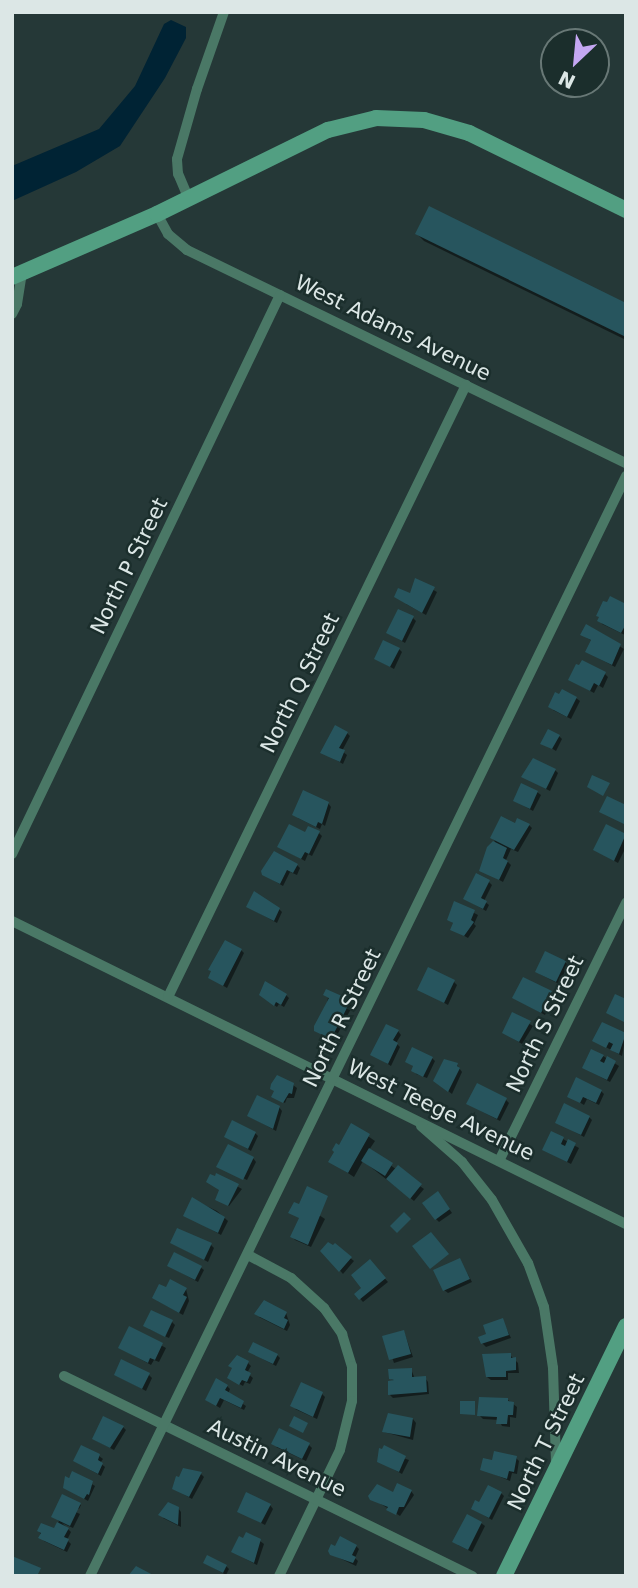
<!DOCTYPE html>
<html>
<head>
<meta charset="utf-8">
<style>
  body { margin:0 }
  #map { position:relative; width:638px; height:1588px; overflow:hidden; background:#253837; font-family:"DejaVu Sans",sans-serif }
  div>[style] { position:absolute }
  .water>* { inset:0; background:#002334 }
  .shadow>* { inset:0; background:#0007 }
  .building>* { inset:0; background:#27555e }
  .street>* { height:10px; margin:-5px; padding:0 5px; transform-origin:5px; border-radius:5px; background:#4a7866 }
  .secondary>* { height:16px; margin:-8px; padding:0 8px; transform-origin:8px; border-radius:8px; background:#529f82 }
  span { translate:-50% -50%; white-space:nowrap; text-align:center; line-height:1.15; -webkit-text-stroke:5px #1b2e2c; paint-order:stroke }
  .street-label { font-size:21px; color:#dce7e6 }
  .frame { position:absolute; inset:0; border:14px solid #dce7e6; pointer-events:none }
  .north { position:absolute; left:540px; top:28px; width:70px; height:70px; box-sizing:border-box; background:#1b2e2c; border:2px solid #687876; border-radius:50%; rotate:206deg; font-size:19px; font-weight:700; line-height:28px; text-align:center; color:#dce7e6 }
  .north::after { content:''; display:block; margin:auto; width:24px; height:32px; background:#c4a7f2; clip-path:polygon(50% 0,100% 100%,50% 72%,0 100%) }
</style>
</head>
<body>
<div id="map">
  <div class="water">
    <i style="clip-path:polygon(171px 20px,186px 27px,186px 38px,165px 78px,120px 146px,76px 172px,12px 201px,12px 166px,99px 129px,135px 86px,164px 24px)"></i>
  </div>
  <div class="shadow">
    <i style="clip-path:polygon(417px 234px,626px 305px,626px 340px,424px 241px)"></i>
    <i style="clip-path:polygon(416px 580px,437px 592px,426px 615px,406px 604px)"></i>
    <i style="clip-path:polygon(626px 606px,625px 635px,602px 624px,600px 618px)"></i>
    <i style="clip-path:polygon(413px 618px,416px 621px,405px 643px,388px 633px)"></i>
    <i style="clip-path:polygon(587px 626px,624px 649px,615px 667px,587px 652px,592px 641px,582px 635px)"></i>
    <i style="clip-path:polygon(399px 649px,402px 652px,394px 669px,376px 659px)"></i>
    <i style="clip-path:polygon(605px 674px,608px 677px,603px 688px,598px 685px,594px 693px,570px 680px)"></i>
    <i style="clip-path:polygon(576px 698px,580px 701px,571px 719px,553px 710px)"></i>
    <i style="clip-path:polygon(347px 733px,350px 736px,342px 751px,347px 755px,343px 764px,322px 752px)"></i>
    <i style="clip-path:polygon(559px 736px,562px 739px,556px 751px,543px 743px)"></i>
    <i style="clip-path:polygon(555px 770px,558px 773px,550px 791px,523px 777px)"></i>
    <i style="clip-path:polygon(537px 792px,541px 795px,533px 811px,515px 801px)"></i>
    <i style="clip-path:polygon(328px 803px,331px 807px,325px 826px,322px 824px,320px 829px,298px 818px)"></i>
    <i style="clip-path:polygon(516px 825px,529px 825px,532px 828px,518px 852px,511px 849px,506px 860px,511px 865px,503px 882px,481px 870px,495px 841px,492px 838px)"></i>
    <i style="clip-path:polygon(607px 827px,626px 836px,626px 847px,618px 863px,595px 850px)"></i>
    <i style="clip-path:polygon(319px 833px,322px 836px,312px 856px,308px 854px,305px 861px,279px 847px,305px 834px)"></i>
    <i style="clip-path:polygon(297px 865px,300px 868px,297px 875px,290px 872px,283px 886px,264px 875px)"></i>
    <i style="clip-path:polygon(489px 882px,492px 885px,484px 901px,489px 905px,486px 911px,465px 899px)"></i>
    <i style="clip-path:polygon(455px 903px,478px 915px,474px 924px,476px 926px,468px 938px,452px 929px,454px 924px,449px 920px)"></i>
    <i style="clip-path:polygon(248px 907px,279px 909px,282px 912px,277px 923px)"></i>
    <i style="clip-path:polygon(241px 950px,244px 953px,227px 988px,210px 978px)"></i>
    <i style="clip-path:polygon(565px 962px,568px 965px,559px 984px,540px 974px)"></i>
    <i style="clip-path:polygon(454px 982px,457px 985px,448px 1005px,419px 989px)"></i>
    <i style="clip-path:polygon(551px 992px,554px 996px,545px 1015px,514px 998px)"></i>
    <i style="clip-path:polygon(286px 995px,289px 998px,284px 1007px,279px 1004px,277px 1007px,264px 998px)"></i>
    <i style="clip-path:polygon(328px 998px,353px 1005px,334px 1041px,320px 1033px)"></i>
    <i style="clip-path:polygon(513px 1014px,533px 1026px,522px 1044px,504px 1033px)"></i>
    <i style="clip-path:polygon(603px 1024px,626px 1035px,622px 1056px,595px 1041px)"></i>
    <i style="clip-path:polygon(398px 1031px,401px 1035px,396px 1043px,400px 1047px,391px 1066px,372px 1054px)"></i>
    <i style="clip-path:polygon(603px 1056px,619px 1066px,610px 1082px,584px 1068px)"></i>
    <i style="clip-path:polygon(432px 1058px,435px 1061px,427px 1078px,416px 1074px,415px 1067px,407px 1061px)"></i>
    <i style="clip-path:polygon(457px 1065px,462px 1072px,452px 1094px,439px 1084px)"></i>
    <i style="clip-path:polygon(293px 1085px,297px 1088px,294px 1098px,287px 1098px,285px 1103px,275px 1098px)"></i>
    <i style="clip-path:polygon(601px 1091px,604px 1094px,599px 1105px,587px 1099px,584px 1105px,569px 1096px)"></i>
    <i style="clip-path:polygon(506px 1100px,509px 1103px,500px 1121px,468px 1104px)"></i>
    <i style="clip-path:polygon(279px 1107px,282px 1111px,276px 1131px,249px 1116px)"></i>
    <i style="clip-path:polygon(589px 1117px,592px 1120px,584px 1137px,557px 1122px)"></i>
    <i style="clip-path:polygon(352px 1125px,375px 1141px,369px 1150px,424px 1189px,414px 1201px,363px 1161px,354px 1177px,331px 1162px)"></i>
    <i style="clip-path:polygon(255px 1133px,258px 1136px,251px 1151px,226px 1136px)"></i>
    <i style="clip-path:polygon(563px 1139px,579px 1148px,571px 1164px,544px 1150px)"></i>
    <i style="clip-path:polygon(253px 1158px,256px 1162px,247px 1180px,220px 1167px)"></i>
    <i style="clip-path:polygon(217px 1175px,242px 1189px,229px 1206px,218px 1200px,221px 1190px)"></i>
    <i style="clip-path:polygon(327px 1197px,319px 1215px,325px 1219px,311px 1247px,295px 1240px,292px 1236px,301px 1218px,299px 1206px)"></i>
    <i style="clip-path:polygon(441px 1197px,452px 1213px,439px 1222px,436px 1219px)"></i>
    <i style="clip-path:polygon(192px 1199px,217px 1211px,228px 1221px,221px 1235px,185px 1215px)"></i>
    <i style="clip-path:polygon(172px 1243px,211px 1245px,214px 1248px,208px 1262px)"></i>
    <i style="clip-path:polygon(335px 1246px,354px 1261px,343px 1274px,323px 1251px)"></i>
    <i style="clip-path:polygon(460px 1260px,472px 1282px,448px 1293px,444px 1290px)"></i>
    <i style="clip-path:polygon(373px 1265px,388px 1282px,363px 1302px,356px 1294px,363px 1288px)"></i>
    <i style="clip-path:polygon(169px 1266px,200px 1267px,204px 1270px,198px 1282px)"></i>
    <i style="clip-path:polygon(186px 1289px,189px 1301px,183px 1315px,158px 1301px)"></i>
    <i style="clip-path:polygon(286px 1313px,290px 1325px,287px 1331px,259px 1317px)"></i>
    <i style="clip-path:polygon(502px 1320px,511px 1338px,486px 1347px,482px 1343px)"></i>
    <i style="clip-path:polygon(172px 1322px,175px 1325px,169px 1338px,149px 1329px)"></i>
    <i style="clip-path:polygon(130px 1328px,166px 1348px,159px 1362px,154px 1360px,151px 1365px,120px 1348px)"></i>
    <i style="clip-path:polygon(404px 1332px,413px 1357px,394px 1363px,385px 1337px)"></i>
    <i style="clip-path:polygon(250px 1352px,277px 1355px,280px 1358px,276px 1366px)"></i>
    <i style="clip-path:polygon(510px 1355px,518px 1363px,519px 1373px,508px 1373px,508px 1380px,491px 1380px,487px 1377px)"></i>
    <i style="clip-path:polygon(248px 1363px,251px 1366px,247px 1373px,253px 1378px,250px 1384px,245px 1382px,243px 1386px,229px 1378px)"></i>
    <i style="clip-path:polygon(411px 1369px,415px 1379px,425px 1378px,428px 1382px,429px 1394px,393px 1398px,390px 1395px,394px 1382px,390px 1378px)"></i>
    <i style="clip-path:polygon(116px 1375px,149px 1375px,152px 1378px,146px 1391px)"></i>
    <i style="clip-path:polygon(227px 1386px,230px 1389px,228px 1394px,246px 1406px,244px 1410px,224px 1400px,220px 1408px,207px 1400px)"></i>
    <i style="clip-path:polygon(322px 1394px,325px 1397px,317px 1419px,295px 1409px)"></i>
    <i style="clip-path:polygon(508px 1400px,517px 1407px,516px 1418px,510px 1417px,510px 1427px,502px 1426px,499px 1420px,483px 1419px,479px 1415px)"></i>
    <i style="clip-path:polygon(413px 1419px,416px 1423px,413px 1440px,384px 1432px)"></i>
    <i style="clip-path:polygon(123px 1427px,126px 1430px,114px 1450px,97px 1441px)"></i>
    <i style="clip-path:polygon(309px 1445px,312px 1448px,306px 1461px,276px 1447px)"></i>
    <i style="clip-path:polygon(380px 1450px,409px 1460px,402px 1474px,379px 1461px)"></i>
    <i style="clip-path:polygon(99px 1456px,103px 1459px,100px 1463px,105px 1467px,101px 1476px,75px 1461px)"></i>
    <i style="clip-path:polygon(516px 1458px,519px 1461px,517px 1474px,512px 1473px,510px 1481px,482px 1469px)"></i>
    <i style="clip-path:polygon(73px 1473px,95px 1486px,88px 1501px,65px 1488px,65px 1482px)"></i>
    <i style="clip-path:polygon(201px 1474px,204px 1477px,192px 1499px,174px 1489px)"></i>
    <i style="clip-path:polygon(411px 1491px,414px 1495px,400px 1516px,373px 1499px)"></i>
    <i style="clip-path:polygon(501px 1493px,504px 1496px,492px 1520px,473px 1509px)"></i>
    <i style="clip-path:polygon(63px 1496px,81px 1505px,79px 1509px,71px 1505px,69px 1509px,80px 1514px,73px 1528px,62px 1523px,71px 1532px,67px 1540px,71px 1544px,67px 1552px,44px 1541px,39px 1531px,42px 1525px,55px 1530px,59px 1521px,53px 1516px,58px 1506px,64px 1508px,60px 1503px)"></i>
    <i style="clip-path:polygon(270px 1505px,273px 1509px,265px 1525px,239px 1511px)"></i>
    <i style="clip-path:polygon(178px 1508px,181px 1512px,181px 1527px,163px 1518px)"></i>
    <i style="clip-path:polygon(481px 1523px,485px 1526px,472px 1552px,458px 1545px)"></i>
    <i style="clip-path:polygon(260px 1541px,264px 1544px,257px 1565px,233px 1552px)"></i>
    <i style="clip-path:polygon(356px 1546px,359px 1549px,355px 1558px,358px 1561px,356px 1566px,331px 1554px)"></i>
    <i style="clip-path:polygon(205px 1563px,226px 1566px,229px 1569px,226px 1575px)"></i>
  </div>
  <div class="building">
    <i style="clip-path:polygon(429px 206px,626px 303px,626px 337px,415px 234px)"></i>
    <i style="clip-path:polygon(415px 578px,435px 587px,422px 613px,394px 597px,398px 588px,410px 593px)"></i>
    <i style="clip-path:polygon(610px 596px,626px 604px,626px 624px,621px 633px,597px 621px,599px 617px,596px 616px,603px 601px,607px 602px)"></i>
    <i style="clip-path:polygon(398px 609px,414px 616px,402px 641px,386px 633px)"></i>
    <i style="clip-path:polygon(586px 624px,621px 644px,612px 665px,585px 652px,591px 640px,580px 635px)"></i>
    <i style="clip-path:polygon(383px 640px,400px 648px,390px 667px,374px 659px)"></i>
    <i style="clip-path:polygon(582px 660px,606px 672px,599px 686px,594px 683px,590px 691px,568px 680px,576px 664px,579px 665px)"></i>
    <i style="clip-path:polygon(562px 689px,577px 697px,567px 717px,548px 707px,555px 692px,559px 694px)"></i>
    <i style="clip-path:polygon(335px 725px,348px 732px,339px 748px,345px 750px,340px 762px,320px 753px)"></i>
    <i style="clip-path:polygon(548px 729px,560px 735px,552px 749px,540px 744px)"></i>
    <i style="clip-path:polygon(533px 758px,556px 769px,546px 789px,521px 777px)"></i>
    <i style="clip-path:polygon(592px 775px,610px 783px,603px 796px,587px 787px)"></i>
    <i style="clip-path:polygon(521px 783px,538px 791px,530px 809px,513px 801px)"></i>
    <i style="clip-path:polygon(303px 790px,329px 802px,322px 824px,318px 822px,316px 827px,292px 815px)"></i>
    <i style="clip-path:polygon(607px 796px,626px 805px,626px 825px,599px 812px)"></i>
    <i style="clip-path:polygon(501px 816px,515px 823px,517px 818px,530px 824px,514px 850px,490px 838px)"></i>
    <i style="clip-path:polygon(289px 824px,305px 832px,308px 826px,320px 831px,309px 854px,305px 852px,301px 859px,277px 847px)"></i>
    <i style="clip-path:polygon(606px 824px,626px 834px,614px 861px,593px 850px)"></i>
    <i style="clip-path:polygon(493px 841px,507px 848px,503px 858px,508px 861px,499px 880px,479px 871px,487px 847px)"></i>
    <i style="clip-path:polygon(274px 851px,298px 864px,293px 873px,287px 870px,280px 884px,262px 875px,261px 871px)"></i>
    <i style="clip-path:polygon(476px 873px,490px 880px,481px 898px,487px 901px,483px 909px,463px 899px)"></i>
    <i style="clip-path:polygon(254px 891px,280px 908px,274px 921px,246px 907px)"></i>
    <i style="clip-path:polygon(454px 901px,475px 910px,471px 920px,474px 922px,464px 936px,450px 930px,453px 923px,447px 920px)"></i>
    <i style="clip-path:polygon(225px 940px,242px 949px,223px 986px,208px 978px,211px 971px,208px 970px)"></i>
    <i style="clip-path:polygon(545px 951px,566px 961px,556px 982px,535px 972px)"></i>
    <i style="clip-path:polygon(428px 967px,455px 980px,444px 1003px,417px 990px)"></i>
    <i style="clip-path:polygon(523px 977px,552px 991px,541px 1013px,512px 998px)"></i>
    <i style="clip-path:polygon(265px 981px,287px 994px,281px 1005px,276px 1002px,274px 1006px,259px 995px)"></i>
    <i style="clip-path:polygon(326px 989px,351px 1000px,331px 1039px,314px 1031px,314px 1026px,329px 998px,323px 995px)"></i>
    <i style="clip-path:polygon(615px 994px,626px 999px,626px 1023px,606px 1013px)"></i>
    <i style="clip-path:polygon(512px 1012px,531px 1021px,519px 1042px,502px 1033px)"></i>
    <i style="clip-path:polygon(602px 1022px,626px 1033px,619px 1054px,610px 1050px,613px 1044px,609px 1042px,606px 1048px,592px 1041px)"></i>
    <i style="clip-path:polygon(386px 1024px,399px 1030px,393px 1040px,398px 1043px,388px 1064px,370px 1055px)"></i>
    <i style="clip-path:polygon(412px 1047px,433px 1057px,423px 1077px,411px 1071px,413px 1066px,405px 1062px)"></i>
    <i style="clip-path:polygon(591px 1049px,604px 1055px,600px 1061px,604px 1063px,607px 1056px,616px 1061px,607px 1080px,582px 1068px)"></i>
    <i style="clip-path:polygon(444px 1059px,458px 1063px,457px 1066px,460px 1068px,448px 1092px,433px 1081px)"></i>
    <i style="clip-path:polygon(277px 1075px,294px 1083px,292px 1094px,289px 1093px,283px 1103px,271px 1097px,274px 1091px,270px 1089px,271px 1084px)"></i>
    <i style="clip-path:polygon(576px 1077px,602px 1090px,596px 1103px,583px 1097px,580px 1103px,567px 1097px)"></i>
    <i style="clip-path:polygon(477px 1083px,507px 1098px,497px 1119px,466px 1104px)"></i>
    <i style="clip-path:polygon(257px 1095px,280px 1106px,273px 1129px,247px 1116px)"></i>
    <i style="clip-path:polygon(564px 1103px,590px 1116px,581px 1135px,555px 1123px)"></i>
    <i style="clip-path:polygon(232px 1120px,256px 1132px,248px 1149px,224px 1137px)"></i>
    <i style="clip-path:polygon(351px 1123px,370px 1134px,348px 1173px,328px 1162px,334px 1152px,332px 1150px,336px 1143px,339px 1145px)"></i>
    <i style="clip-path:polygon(551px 1131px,564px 1137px,561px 1144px,565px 1146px,568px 1139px,576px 1143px,567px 1162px,542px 1150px)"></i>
    <i style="clip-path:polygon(228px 1144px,254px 1157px,243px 1180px,216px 1167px)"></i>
    <i style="clip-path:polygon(369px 1148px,393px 1163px,385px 1176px,361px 1161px)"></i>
    <i style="clip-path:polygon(398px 1165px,422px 1184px,410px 1199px,386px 1179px)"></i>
    <i style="clip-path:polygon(216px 1173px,239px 1184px,228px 1206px,215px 1200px,219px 1190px,206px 1182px,210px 1174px,215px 1176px)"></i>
    <i style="clip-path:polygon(307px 1186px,328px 1196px,308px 1245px,290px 1237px,299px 1218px,288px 1213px,294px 1202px,299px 1204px)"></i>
    <i style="clip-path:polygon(438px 1191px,450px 1209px,435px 1220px,422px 1203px)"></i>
    <i style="clip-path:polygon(192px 1197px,225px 1217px,218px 1233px,183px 1216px)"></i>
    <i style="clip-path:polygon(404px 1212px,411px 1219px,397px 1233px,390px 1226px)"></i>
    <i style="clip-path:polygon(177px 1228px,212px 1243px,204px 1260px,170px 1243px)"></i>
    <i style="clip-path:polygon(431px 1232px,449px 1254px,430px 1269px,412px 1246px)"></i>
    <i style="clip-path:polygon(328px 1242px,333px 1245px,335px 1243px,352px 1257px,339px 1272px,320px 1251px)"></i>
    <i style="clip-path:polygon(174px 1252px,202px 1266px,195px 1280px,167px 1266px)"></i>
    <i style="clip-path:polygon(460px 1258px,470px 1279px,443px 1291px,433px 1270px)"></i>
    <i style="clip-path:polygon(370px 1259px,386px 1278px,359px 1300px,354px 1294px,361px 1288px,351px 1275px)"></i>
    <i style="clip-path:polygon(170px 1279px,187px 1288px,183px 1295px,187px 1297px,179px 1313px,152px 1298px,159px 1284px,166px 1287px)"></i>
    <i style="clip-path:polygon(264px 1300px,287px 1312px,284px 1318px,288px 1320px,284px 1329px,254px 1314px)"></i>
    <i style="clip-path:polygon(151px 1310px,173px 1320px,165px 1337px,143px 1326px)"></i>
    <i style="clip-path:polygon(503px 1318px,509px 1335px,481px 1344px,478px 1337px,486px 1334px,483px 1325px)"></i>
    <i style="clip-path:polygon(129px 1326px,163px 1343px,155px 1360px,150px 1358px,148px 1363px,118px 1348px)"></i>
    <i style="clip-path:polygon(404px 1330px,411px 1354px,389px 1360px,382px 1336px)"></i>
    <i style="clip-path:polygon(253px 1342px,278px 1354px,273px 1364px,248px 1352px)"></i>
    <i style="clip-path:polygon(511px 1353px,511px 1358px,516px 1357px,516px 1370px,506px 1371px,506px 1377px,486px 1377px,482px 1354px)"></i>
    <i style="clip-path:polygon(237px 1355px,249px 1361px,245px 1370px,251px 1373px,247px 1382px,242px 1380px,239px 1385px,227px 1378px,232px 1368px,228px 1366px)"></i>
    <i style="clip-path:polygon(121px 1359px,150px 1373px,142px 1389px,114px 1375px)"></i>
    <i style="clip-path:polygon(412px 1368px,412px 1377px,426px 1376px,427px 1392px,388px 1395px,388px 1381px,394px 1380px,389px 1379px,388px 1369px)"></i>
    <i style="clip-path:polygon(216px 1378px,228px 1385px,225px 1390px,244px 1401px,241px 1408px,220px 1398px,216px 1406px,205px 1400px)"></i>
    <i style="clip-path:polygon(301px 1382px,323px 1392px,313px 1417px,290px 1406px)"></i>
    <i style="clip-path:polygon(479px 1397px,508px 1398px,508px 1401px,514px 1402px,513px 1415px,508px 1415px,507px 1424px,496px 1424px,497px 1417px,477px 1416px)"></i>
    <i style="clip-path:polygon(460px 1401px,475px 1401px,475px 1415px,460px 1414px)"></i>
    <i style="clip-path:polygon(388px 1413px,413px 1418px,410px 1437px,382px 1432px)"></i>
    <i style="clip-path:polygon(103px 1416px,124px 1426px,110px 1448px,92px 1439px)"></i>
    <i style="clip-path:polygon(294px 1416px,308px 1423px,303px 1433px,289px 1426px)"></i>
    <i style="clip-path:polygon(279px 1428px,310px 1443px,302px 1459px,271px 1444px)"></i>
    <i style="clip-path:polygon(81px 1445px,100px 1454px,98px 1460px,103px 1463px,98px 1474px,73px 1461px)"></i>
    <i style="clip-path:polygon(384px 1445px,406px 1456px,399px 1472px,377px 1462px,379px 1448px,382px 1449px)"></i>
    <i style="clip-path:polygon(494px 1451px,517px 1456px,514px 1472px,509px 1471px,507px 1479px,480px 1470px,483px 1458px,492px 1460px)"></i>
    <i style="clip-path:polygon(183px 1468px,202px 1472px,189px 1497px,172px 1489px,176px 1476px,179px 1477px)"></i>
    <i style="clip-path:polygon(72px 1471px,93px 1481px,89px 1495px,87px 1494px,84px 1499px,63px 1488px,65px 1476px,69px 1478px)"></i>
    <i style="clip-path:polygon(397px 1483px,412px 1490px,404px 1507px,399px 1507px,396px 1515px,386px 1510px,388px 1507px,370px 1500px,368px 1496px,377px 1484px,393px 1492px)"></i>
    <i style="clip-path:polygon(488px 1485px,502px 1492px,489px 1518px,471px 1509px,475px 1500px,479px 1502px)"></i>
    <i style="clip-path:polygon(246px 1492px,271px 1504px,261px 1523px,237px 1512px)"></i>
    <i style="clip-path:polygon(62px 1494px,81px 1503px,70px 1526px,51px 1517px)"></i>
    <i style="clip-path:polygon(168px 1502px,179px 1507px,178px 1525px,158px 1515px)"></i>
    <i style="clip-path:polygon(467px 1514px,482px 1522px,468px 1550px,452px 1542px)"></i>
    <i style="clip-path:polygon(57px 1522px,69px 1528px,64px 1537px,69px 1539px,64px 1550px,38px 1538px,41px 1533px,37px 1531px,41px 1523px,54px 1528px)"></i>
    <i style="clip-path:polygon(246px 1532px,261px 1539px,254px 1563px,231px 1552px,239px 1536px,243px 1538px)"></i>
    <i style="clip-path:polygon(340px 1536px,357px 1545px,352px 1555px,356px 1557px,353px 1563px,330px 1555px,328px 1551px,331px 1544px,335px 1546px)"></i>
    <i style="clip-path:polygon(207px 1555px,227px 1565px,223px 1573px,203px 1563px)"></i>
    <i style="clip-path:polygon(12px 1556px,41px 1568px,37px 1576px,12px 1576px)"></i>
    <i style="clip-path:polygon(136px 1566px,155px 1576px,128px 1576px)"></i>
  </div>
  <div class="street">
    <i style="left:188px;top:197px;width:25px;rotate:-113deg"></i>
    <i style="left:178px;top:174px;width:15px;rotate:-94deg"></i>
    <i style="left:177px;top:159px;width:73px;rotate:-74.1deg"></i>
    <i style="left:197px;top:89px;width:82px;rotate:-70.7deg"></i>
    <i style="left:157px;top:214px;width:23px;rotate:61deg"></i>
    <i style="left:168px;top:234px;width:25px;rotate:40deg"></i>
    <i style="left:187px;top:250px;width:488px;rotate:25.9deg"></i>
    <i style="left:12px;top:314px;width:11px;rotate:-63deg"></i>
    <i style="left:17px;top:304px;width:32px;rotate:-81deg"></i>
    <i style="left:12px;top:854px;width:620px;rotate:-64.39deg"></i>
    <i style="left:12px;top:921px;width:685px;rotate:26.27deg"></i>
    <i style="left:168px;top:997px;width:681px;rotate:-64.04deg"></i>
    <i style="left:421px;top:1126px;width:55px;rotate:41.3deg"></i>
    <i style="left:462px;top:1162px;width:48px;rotate:51.7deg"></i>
    <i style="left:492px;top:1200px;width:73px;rotate:60.3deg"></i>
    <i style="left:528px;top:1263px;width:47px;rotate:70deg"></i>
    <i style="left:544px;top:1307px;width:62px;rotate:81.6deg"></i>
    <i style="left:553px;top:1368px;width:98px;rotate:88.2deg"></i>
    <i style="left:499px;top:1161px;width:288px;rotate:-63.8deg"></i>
    <i style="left:248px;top:1255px;width:49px;rotate:28.1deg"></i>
    <i style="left:291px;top:1278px;width:45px;rotate:42.3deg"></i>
    <i style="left:324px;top:1308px;width:32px;rotate:55deg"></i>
    <i style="left:342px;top:1334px;width:34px;rotate:73deg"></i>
    <i style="left:352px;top:1366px;width:35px;rotate:90deg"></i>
    <i style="left:352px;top:1401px;width:50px;rotate:103.8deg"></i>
    <i style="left:340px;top:1450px;width:140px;rotate:115.8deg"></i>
    <i style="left:64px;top:1376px;width:455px;rotate:26.1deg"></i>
    <i style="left:90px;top:1576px;width:1224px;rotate:-64.02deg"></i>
  </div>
  <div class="secondary">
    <i style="left:12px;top:277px;width:158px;rotate:-23.5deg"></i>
    <i style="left:157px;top:214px;width:191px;rotate:-26.2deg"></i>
    <i style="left:328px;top:130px;width:49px;rotate:-14deg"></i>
    <i style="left:376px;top:118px;width:48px;rotate:2.4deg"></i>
    <i style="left:424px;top:120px;width:47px;rotate:16.1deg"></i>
    <i style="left:469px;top:133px;width:175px;rotate:26.1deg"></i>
    <i style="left:504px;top:1576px;width:278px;rotate:-64deg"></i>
  </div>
  <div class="street-label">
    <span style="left:393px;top:328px;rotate:26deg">West Adams Avenue</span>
    <span style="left:129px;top:566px;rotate:-64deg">North P Street</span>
    <span style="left:300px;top:683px;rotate:-64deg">North Q Street</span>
    <span style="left:342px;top:1018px;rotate:-64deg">North R Street</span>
    <span style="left:545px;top:1024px;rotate:-64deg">North S Street</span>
    <span style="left:441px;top:1110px;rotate:26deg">West Teege Avenue</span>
    <span style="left:546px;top:1442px;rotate:-64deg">North T Street</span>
    <span style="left:277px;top:1458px;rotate:26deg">Austin Avenue</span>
  </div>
  <div class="frame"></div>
  <div class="north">N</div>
</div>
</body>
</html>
